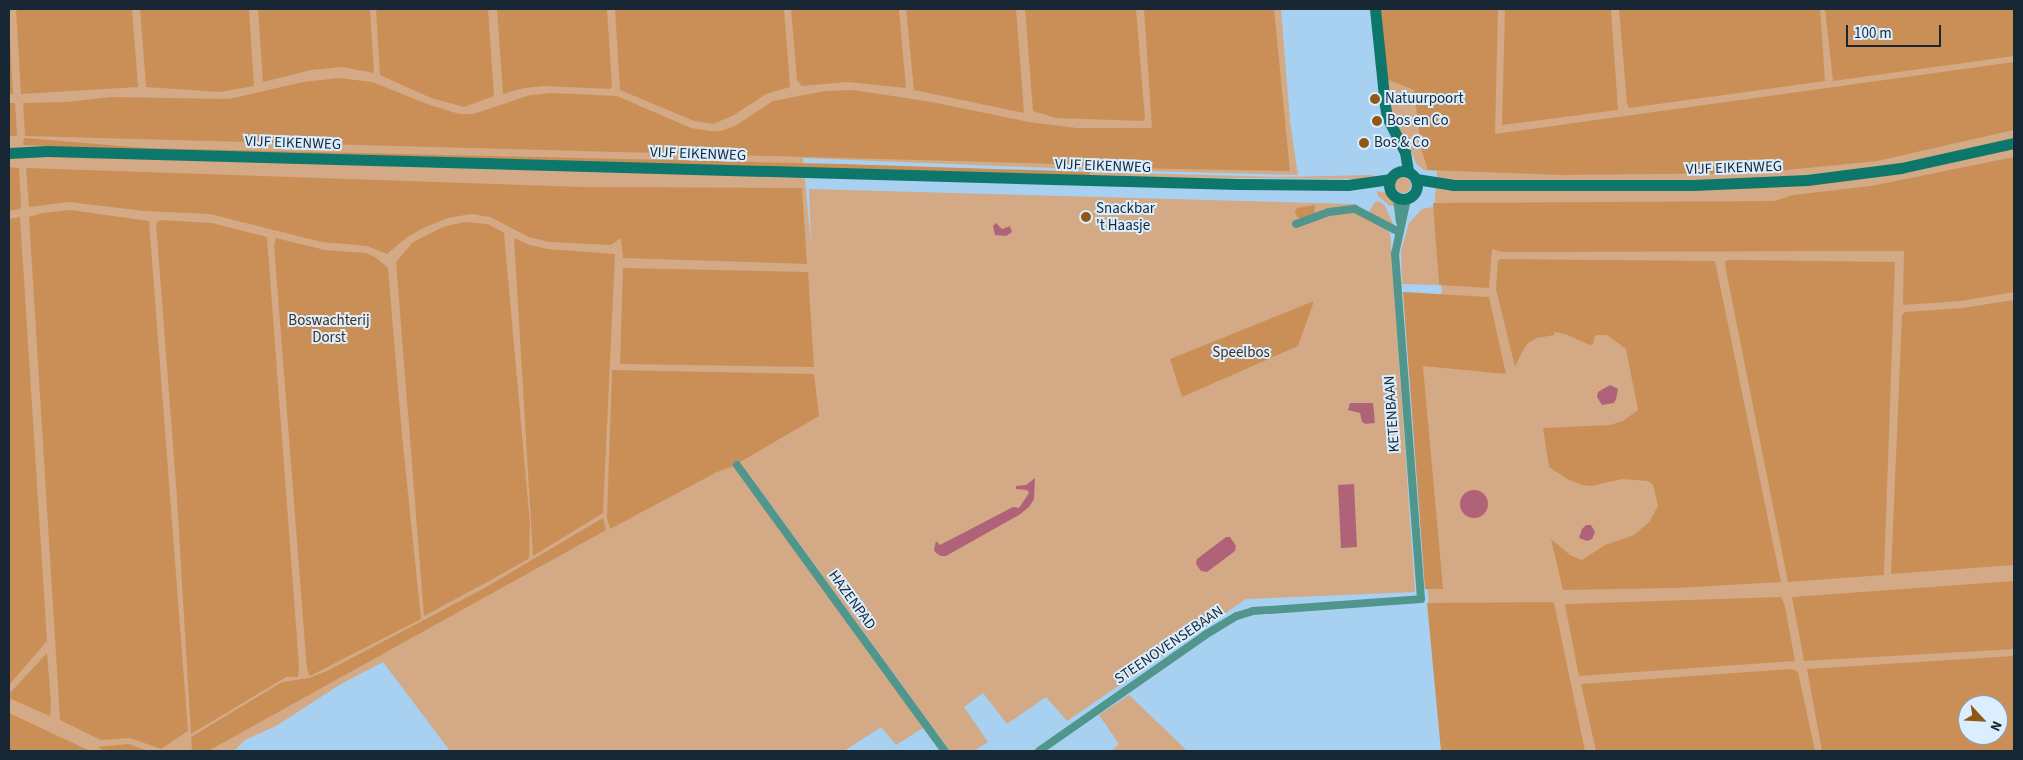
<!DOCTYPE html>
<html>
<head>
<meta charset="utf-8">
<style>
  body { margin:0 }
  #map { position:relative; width:2023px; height:760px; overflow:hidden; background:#a8d0f1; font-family:"Source Sans 3",sans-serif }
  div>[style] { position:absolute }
  .green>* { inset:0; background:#d3aa85 }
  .round { border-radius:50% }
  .forest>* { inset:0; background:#ca8f57 }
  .water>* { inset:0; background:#b06378 }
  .street>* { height:8px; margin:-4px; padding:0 4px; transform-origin:4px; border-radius:4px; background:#50968c }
  .secondary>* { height:11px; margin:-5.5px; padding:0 5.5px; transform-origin:5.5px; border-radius:5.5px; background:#0d776c }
  .secondary>.ring { margin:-5.5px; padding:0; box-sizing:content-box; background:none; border:11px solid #0d776c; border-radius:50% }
  .dots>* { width:14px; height:14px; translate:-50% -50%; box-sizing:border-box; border:2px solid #daeeff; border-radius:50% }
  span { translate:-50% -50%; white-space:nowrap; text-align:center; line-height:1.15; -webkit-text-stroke:4px #daeeff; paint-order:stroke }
  .poi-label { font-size:15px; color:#172733 }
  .left { translate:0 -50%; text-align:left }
  .street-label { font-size:15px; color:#172733 }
  .park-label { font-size:15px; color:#462d14 }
  .frame { position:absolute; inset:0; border:10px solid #172733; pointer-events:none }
  .north { position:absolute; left:1958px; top:695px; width:50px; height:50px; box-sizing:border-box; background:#daeeff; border:1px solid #8c9ead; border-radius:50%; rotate:115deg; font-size:14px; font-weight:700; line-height:20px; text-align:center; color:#172733 }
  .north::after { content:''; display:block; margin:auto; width:18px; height:22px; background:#915714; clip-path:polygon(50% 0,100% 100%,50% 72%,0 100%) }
  .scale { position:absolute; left:1846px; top:25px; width:95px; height:22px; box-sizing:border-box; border:2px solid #172733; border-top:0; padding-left:6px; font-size:15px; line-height:18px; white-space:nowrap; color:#172733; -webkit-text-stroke:4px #daeeff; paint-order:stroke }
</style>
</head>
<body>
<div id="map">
  <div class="green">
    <i style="clip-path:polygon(9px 9px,1281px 9px,1290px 121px,1298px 175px,1076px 169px,803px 158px,811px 245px,809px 189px,1355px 204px,1390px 233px,1415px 592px,1246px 599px,1067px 721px,1046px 697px,1007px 724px,983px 693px,964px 707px,988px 742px,974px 751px,950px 751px,745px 469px,923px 728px,896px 745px,881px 727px,844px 751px,450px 751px,383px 662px,341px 684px,276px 726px,245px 740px,234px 751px,9px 751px)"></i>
    <i style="clip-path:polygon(evenodd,1373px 9px,2014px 9px,2014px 751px,1444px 751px,1426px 575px,1405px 297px,1439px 299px,1442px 293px,1434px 211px,1439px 285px,1402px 284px,1401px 250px,1409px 223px,1422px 209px,1433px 207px,1434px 210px,1437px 171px,1424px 170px,1417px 165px,1407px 142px,1400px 135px,1390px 114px,1373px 9px,1968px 705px,1998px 705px,1998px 735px,1968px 735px,1968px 705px)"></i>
    <i style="clip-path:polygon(1090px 172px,1279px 177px,1373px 175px,1373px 179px,1090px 177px)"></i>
    <i class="round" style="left:1395px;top:177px;width:16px;height:16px"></i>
    <i style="clip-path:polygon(1377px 191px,1387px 193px,1396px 207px,1389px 205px,1378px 196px)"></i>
    <i style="clip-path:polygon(1379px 201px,1385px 206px,1393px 224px,1391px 225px,1369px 212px,1375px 202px)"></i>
    <i style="clip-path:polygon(1129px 695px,1175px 739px,1187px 751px,1111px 751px,1119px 744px,1099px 715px)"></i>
  </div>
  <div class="forest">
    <i style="clip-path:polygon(16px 9px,132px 9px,138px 87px,21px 94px)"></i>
    <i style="clip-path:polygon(140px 9px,249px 9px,254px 86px,220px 92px,146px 87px)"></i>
    <i style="clip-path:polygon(258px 9px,370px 9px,374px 73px,342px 67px,311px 70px,263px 82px)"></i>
    <i style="clip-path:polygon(376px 9px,488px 9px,494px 96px,464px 107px,431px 98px,380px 75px)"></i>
    <i style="clip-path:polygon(497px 9px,607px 9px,612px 86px,610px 89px,544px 86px,524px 88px,503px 94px)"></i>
    <i style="clip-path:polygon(615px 9px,784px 9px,790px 87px,766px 94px,734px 115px,713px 124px,694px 121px,620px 90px)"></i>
    <i style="clip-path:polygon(791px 9px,899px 9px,906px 88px,847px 82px,802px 86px,797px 80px)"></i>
    <i style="clip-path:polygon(906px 9px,1016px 9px,1024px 113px,914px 90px)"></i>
    <i style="clip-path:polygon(1025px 9px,1136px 9px,1145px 118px,1143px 121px,1056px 118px,1033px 111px)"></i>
    <i style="clip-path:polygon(1144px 9px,1274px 9px,1290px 171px,1128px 168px,1027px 163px,25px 136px,23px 103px,68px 102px,110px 97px,229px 99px,303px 82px,339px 78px,372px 82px,430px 105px,459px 114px,473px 114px,530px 95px,551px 93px,617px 96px,691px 128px,710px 131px,720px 131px,735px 126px,773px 101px,825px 91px,853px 90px,932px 102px,1029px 122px,1077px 128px,1152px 128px)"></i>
    <i style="clip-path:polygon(1380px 9px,1498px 9px,1495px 134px,2014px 62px,2014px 130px,1877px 161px,1759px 173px,1561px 175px,1428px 170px,1421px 148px,1414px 90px,1386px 79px)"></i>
    <i style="clip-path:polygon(1505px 9px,1611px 9px,1618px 110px,1502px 125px)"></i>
    <i style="clip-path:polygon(1619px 9px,1820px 9px,1825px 81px,1629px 108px,1627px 104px)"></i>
    <i style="clip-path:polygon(1825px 9px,2014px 9px,2014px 56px,1833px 81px)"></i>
    <i style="clip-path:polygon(9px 24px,13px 94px,9px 94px)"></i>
    <i style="clip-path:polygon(9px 103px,15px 103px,17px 136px,9px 136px)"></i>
    <i style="clip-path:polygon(24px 138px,146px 148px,841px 164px,1090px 172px,1090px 177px,146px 151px,23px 145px)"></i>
    <i style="clip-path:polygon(2014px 157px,2014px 292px,1961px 301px,1903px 305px,1904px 251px,1896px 251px,1502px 252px,1492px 249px,1489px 288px,1439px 285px,1433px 203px,1775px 201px,1793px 195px,1871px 186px)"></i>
    <i style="clip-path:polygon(9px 167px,19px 168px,21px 204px,20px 209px,9px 211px)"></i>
    <i style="clip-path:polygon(26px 168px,584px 187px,802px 188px,807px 264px,623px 258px,621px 238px,611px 245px,549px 242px,529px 237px,490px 217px,471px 214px,448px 218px,423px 228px,406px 238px,387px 254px,367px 246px,322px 242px,210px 214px,144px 211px,69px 202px,29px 207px)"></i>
    <i style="clip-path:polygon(1315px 205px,1314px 214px,1302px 219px,1297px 217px,1295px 212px,1297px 208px)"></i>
    <i style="clip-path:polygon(70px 210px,149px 221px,188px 731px,161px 749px,130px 738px,101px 740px,60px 720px,29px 217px,42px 213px)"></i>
    <i style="clip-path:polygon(20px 217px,47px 641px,9px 685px,9px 219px)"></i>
    <i style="clip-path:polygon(160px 220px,212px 223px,267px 237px,299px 666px,298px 677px,286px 677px,191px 734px,177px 499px,156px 223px)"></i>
    <i style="clip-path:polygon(464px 222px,488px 224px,504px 233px,530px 524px,529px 556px,528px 559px,489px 581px,424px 616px,396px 262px,413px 242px,443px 227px)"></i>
    <i style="clip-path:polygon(276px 238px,325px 250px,366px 253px,375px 257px,388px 268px,402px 435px,421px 619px,310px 676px,307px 670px,274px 245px)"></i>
    <i style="clip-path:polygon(514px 238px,530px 245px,547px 249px,615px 254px,603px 513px,533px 556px)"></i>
    <i style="clip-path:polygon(1501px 259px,1715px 261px,1781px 582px,1676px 588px,1563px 590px,1551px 539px,1570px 555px,1582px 560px,1605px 545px,1634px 535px,1650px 521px,1658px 506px,1653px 485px,1648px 481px,1622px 479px,1592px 486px,1582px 485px,1569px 480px,1549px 467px,1543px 428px,1610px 425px,1623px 421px,1638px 410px,1626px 349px,1607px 335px,1597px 335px,1594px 338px,1593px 344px,1590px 345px,1565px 334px,1554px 332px,1554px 335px,1537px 338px,1528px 343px,1523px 350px,1515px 367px,1496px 289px,1498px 261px)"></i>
    <i style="clip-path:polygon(1730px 260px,1895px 262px,1884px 575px,1788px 582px,1726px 270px,1725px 261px)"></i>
    <i style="clip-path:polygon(623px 268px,808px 272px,814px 367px,622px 364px,620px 363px)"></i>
    <i style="clip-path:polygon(1403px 292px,1489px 297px,1506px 374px,1423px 366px,1443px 589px,1425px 589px)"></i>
    <i style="clip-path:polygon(2014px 300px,2014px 565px,1891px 574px,1902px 315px,1905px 312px,1962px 308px)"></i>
    <i style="clip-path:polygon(1314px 301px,1298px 346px,1182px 397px,1170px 359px)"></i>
    <i style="clip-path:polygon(612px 370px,814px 374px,819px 416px,733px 466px,717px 472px,610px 529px,607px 518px)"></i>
    <i style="clip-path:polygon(603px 518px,606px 530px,208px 751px,192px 751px,191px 737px,282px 682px,309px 678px,327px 671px,481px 590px)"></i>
    <i style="clip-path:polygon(2014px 581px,2014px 649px,1804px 661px,1792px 597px)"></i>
    <i style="clip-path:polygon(1781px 597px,1785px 606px,1795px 661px,1579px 676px,1565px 605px,1567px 604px)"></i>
    <i style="clip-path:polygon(1550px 602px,1554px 603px,1585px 751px,1441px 751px,1427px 603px)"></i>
    <i style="clip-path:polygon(47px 653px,51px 703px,50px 716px,9px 698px,9px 694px)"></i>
    <i style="clip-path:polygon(evenodd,2014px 656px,2014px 751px,1822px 751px,1807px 669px,2014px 656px,1968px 705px,1998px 705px,1998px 735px,1968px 735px,1968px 705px)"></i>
    <i style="clip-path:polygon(1792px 669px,1798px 672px,1815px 751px,1596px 751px,1581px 684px)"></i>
    <i style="clip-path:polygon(9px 713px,26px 721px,90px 751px,9px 751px)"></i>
    <i style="clip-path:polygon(129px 744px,148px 751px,105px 751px,98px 747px)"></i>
  </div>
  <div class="water">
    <i style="clip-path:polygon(996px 223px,1002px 229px,1010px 226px,1012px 232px,1006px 236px,995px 235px,993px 226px)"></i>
    <i style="clip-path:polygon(1610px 385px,1618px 389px,1616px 399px,1614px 403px,1602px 405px,1597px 397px,1598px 392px)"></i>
    <i style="clip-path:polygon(1350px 403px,1373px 403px,1375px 423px,1366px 424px,1362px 422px,1360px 413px,1348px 410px)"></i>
    <i style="clip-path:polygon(1035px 478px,1034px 499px,1029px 507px,1019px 515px,946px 556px,941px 556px,936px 553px,934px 550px,936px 541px,940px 545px,1013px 507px,1019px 508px,1029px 493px,1027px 490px,1016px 489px,1016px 486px,1026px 485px)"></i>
    <i style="clip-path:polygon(1354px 484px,1357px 547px,1341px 548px,1338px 485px)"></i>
    <i class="round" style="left:1460px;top:490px;width:28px;height:28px"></i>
    <i style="clip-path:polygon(1586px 525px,1591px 525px,1595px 532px,1592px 539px,1587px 541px,1579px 538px,1582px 529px)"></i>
    <i style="clip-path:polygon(1226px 537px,1230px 537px,1236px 546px,1235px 551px,1207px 572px,1201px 571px,1196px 564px,1197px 559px)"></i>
  </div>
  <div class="street">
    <i style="left:1397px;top:198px;width:24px;rotate:83deg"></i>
    <i style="left:1296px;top:224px;width:35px;rotate:-20deg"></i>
    <i style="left:1329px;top:212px;width:26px;rotate:-7deg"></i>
    <i style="left:1355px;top:209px;width:50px;rotate:27.6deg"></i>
    <i style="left:737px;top:465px;width:354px;rotate:54deg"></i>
    <i style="left:1039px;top:751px;width:203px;rotate:-34.9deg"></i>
    <i style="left:1205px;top:635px;width:37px;rotate:-31deg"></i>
    <i style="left:1237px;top:616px;width:17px;rotate:-17deg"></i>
    <i style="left:1253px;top:611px;width:16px;rotate:-4deg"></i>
    <i style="left:1269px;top:610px;width:152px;rotate:-4.1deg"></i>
    <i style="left:1421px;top:599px;width:346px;rotate:-94.3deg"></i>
    <i style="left:1395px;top:254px;width:56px;rotate:-77.7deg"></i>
  </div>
  <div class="secondary">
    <i style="left:1375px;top:9px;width:97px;rotate:84.1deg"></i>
    <i style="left:1385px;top:105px;width:12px;rotate:81deg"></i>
    <i style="left:1387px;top:117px;width:39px;rotate:63deg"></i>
    <i style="left:1405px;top:152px;width:20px;rotate:81deg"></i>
    <i style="left:9px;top:153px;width:38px;rotate:-3deg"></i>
    <i style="left:47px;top:151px;width:1191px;rotate:1.59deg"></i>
    <i style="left:1238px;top:184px;width:110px;rotate:0.5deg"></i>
    <i style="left:1348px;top:185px;width:42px;rotate:-8.1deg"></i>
    <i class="ring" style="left:1389px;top:171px;width:17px;height:17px"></i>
    <i style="left:1416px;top:179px;width:37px;rotate:9deg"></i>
    <i style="left:1453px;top:185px;width:240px"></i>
    <i style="left:1693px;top:185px;width:114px;rotate:-2.5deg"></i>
    <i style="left:1807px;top:180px;width:95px;rotate:-7.3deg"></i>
    <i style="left:1901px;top:168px;width:116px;rotate:-12.5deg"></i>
  </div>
  <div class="dots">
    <i style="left:1375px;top:99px;background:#915714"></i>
    <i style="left:1377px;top:121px;background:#915714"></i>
    <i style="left:1364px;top:143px;background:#915714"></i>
    <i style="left:1086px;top:217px;background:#915714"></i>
  </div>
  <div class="poi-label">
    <span class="left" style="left:1385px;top:99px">Natuurpoort</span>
    <span class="left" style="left:1387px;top:121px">Bos en Co</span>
    <span class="left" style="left:1374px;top:143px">Bos &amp; Co</span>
    <span class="left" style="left:1096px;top:217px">Snackbar<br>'t Haasje</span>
  </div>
  <div class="street-label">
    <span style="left:293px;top:143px;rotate:2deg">VIJF EIKENWEG</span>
    <span style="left:698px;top:154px;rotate:2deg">VIJF EIKENWEG</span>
    <span style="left:1103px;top:166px;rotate:2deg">VIJF EIKENWEG</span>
    <span style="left:1734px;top:168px;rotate:-2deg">VIJF EIKENWEG</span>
    <span style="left:1392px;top:414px;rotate:-94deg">KETENBAAN</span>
    <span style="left:852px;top:600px;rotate:54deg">HAZENPAD</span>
    <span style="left:1169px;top:645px;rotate:-34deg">STEENOVENSEBAAN</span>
  </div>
  <div class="park-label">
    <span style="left:329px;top:329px">Boswachterij<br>Dorst</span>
    <span style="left:1241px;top:353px">Speelbos</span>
  </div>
  <div class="frame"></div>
  <div class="north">N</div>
  <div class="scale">100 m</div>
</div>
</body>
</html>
